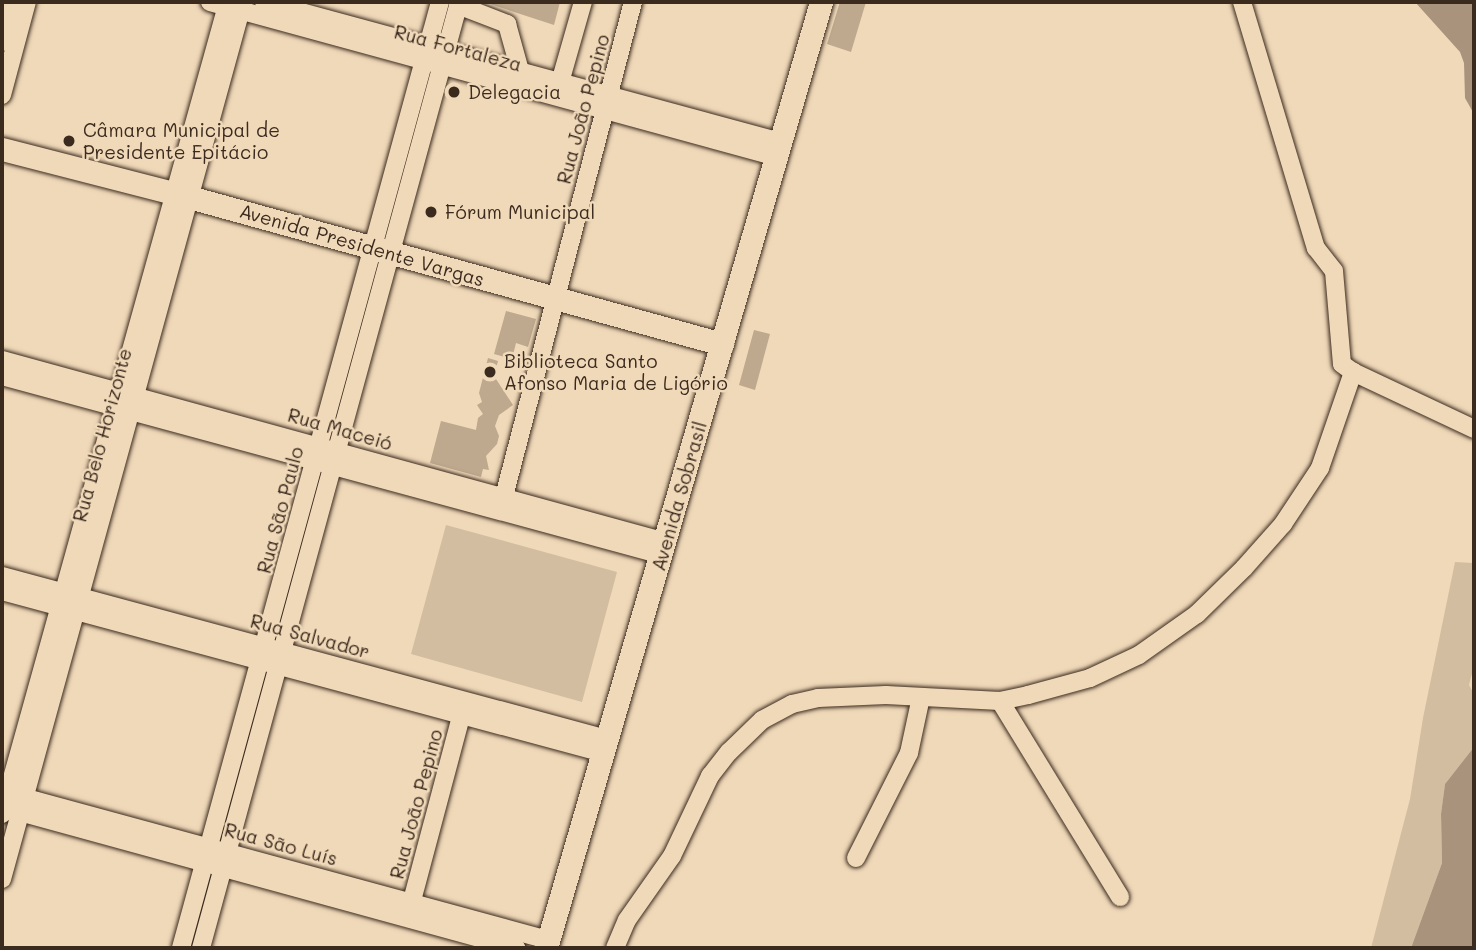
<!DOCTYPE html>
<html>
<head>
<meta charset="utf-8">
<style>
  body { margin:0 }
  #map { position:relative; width:1476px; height:950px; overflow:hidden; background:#f0d9b9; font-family:Mali,sans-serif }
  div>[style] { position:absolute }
  .green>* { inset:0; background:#d2bda0 }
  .water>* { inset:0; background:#a9937c }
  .building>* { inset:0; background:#bea88e }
  .roads { filter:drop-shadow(0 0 2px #3b2a1e) drop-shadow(0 0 2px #3b2a1e) }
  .minor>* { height:18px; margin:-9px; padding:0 9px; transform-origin:9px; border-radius:9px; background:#f0d9b9 }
  .major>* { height:23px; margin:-11.5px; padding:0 11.5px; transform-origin:11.5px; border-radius:11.5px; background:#f0d9b9 }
  .dots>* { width:19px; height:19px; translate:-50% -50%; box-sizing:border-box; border:4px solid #f0d9b9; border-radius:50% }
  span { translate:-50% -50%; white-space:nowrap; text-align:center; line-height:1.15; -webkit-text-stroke:5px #f0d9b9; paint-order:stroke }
  .street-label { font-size:19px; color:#3b2a1e }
  .poi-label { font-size:19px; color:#3b2a1e }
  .left { translate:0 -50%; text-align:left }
  .frame { position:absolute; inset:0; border:4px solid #3b2a1e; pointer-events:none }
</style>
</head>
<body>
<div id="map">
  <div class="green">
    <i style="clip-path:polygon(446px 525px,617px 572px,582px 702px,411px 654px)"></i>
    <i style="clip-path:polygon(1455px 562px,1474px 563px,1474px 666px,1469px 685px,1474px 694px,1474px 747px,1445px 784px,1441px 814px,1442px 863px,1411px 948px,1371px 948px,1410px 799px,1423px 718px)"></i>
  </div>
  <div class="water">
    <i style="clip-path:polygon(1415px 2px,1474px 2px,1474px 114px,1465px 98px,1464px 63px,1460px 52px)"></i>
    <i style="clip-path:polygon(1474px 747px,1474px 948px,1411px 948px,1442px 863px,1441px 814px,1445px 784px)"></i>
  </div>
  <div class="building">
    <i style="clip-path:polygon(484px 2px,560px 2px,554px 25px)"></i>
    <i style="clip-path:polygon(840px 2px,866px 2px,851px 52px,827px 44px)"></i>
    <i style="clip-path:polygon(506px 311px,536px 319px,528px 347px,516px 343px,512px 359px,494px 354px)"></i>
    <i style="clip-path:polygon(754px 330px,770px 334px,755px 390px,739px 385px)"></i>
    <i style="clip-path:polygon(488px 358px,498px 361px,494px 376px,513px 405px,499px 415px,495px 426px,499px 436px,497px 444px,486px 456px,489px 470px,483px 469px,481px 477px,430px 463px,441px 421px,476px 430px,478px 418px,483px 414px,477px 405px,482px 402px,479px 393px)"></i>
  </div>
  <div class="roads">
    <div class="minor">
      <i style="left:210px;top:2px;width:588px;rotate:15.29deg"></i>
      <i style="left:264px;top:2px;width:536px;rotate:15.15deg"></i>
      <i style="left:1242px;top:2px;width:257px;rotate:73.3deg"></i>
      <i style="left:1316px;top:248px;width:29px;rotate:52deg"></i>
      <i style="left:1334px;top:271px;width:93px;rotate:85.1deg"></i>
      <i style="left:1342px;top:364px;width:14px;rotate:36deg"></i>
      <i style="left:1353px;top:372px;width:134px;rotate:25.2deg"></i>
      <i style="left:458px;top:5px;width:53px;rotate:21.2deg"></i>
      <i style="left:507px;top:24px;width:49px;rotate:74.5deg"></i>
      <i style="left:2px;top:42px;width:41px;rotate:-74.6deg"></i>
      <i style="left:557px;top:93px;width:95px;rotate:-74.1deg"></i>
      <i style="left:2px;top:95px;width:96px;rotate:-75deg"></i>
      <i style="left:2px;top:360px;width:688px;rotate:15.33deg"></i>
      <i style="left:2px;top:376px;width:684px;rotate:15.17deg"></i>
      <i style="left:501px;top:508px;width:523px;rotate:-75.38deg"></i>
      <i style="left:2px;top:576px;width:627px;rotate:15.08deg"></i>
      <i style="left:2px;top:591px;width:622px;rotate:15.09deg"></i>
      <i style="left:1000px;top:701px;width:230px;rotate:58.5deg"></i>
      <i style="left:15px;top:795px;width:552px;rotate:15.22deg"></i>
      <i style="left:9px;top:809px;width:526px;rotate:15.33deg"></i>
      <i style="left:2px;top:814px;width:843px;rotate:-74.45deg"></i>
      <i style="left:856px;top:858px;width:118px;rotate:-63.2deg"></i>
      <i style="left:909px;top:753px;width:57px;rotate:-77.9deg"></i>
      <i style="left:2px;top:879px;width:910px;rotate:-74.63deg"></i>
      <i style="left:409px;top:912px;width:213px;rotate:-75.1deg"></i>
      <i style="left:181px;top:948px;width:981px;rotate:-74.69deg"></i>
      <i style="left:201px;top:948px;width:981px;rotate:-74.74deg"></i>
      <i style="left:615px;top:948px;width:30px;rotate:-67deg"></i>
      <i style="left:627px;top:920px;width:78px;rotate:-54.9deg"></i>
      <i style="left:672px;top:856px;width:89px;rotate:-64.6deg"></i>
      <i style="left:710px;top:776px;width:31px;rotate:-52deg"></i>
      <i style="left:729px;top:752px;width:46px;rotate:-44.1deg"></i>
      <i style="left:762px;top:720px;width:34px;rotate:-28deg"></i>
      <i style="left:792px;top:704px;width:27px;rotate:-13deg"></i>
      <i style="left:818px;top:698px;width:68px;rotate:-2.5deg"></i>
      <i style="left:886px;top:695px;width:114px;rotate:3deg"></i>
      <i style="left:1000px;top:701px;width:29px;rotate:-12deg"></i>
      <i style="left:1028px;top:695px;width:64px;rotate:-15.3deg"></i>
      <i style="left:1090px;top:678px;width:54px;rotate:-25.1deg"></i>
      <i style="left:1139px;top:655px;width:71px;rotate:-35.3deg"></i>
      <i style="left:1197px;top:614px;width:66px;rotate:-44.4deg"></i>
      <i style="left:1244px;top:568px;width:59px;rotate:-48.4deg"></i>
      <i style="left:1283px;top:524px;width:67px;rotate:-56.5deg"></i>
      <i style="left:1320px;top:468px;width:102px;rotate:-71deg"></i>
    </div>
    <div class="major">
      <i style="left:2px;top:149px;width:193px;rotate:14.4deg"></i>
      <i style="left:189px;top:197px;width:553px;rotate:15.42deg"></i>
      <i style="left:546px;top:948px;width:985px;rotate:-73.79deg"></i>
    </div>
  </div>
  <div class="dots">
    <i style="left:454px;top:92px;background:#3b2a1e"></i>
    <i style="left:69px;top:141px;background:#3b2a1e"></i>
    <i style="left:431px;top:212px;background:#3b2a1e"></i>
    <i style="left:490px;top:372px;background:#3b2a1e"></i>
  </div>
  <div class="street-label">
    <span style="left:458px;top:48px;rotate:15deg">Rua Fortaleza</span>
    <span style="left:583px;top:109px;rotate:-75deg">Rua João Pepino</span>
    <span style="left:362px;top:245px;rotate:16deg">Avenida Presidente Vargas</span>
    <span style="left:340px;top:429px;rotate:16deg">Rua Maceió</span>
    <span style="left:102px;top:435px;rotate:-75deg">Rua Belo Horizonte</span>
    <span style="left:679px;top:496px;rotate:-74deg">Avenida Sobrasil</span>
    <span style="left:280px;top:510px;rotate:-75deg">Rua São Paulo</span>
    <span style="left:310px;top:636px;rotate:15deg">Rua Salvador</span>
    <span style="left:416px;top:804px;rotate:-75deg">Rua João Pepino</span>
    <span style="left:281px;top:844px;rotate:15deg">Rua São Luís</span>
  </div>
  <div class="poi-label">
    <span class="left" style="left:468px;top:92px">Delegacia</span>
    <span class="left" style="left:83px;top:141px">Câmara Municipal de<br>Presidente Epitácio</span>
    <span class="left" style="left:445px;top:212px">Fórum Municipal</span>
    <span class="left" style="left:504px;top:372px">Biblioteca Santo<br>Afonso Maria de Ligório</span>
  </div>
  <div class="frame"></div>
</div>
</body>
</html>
